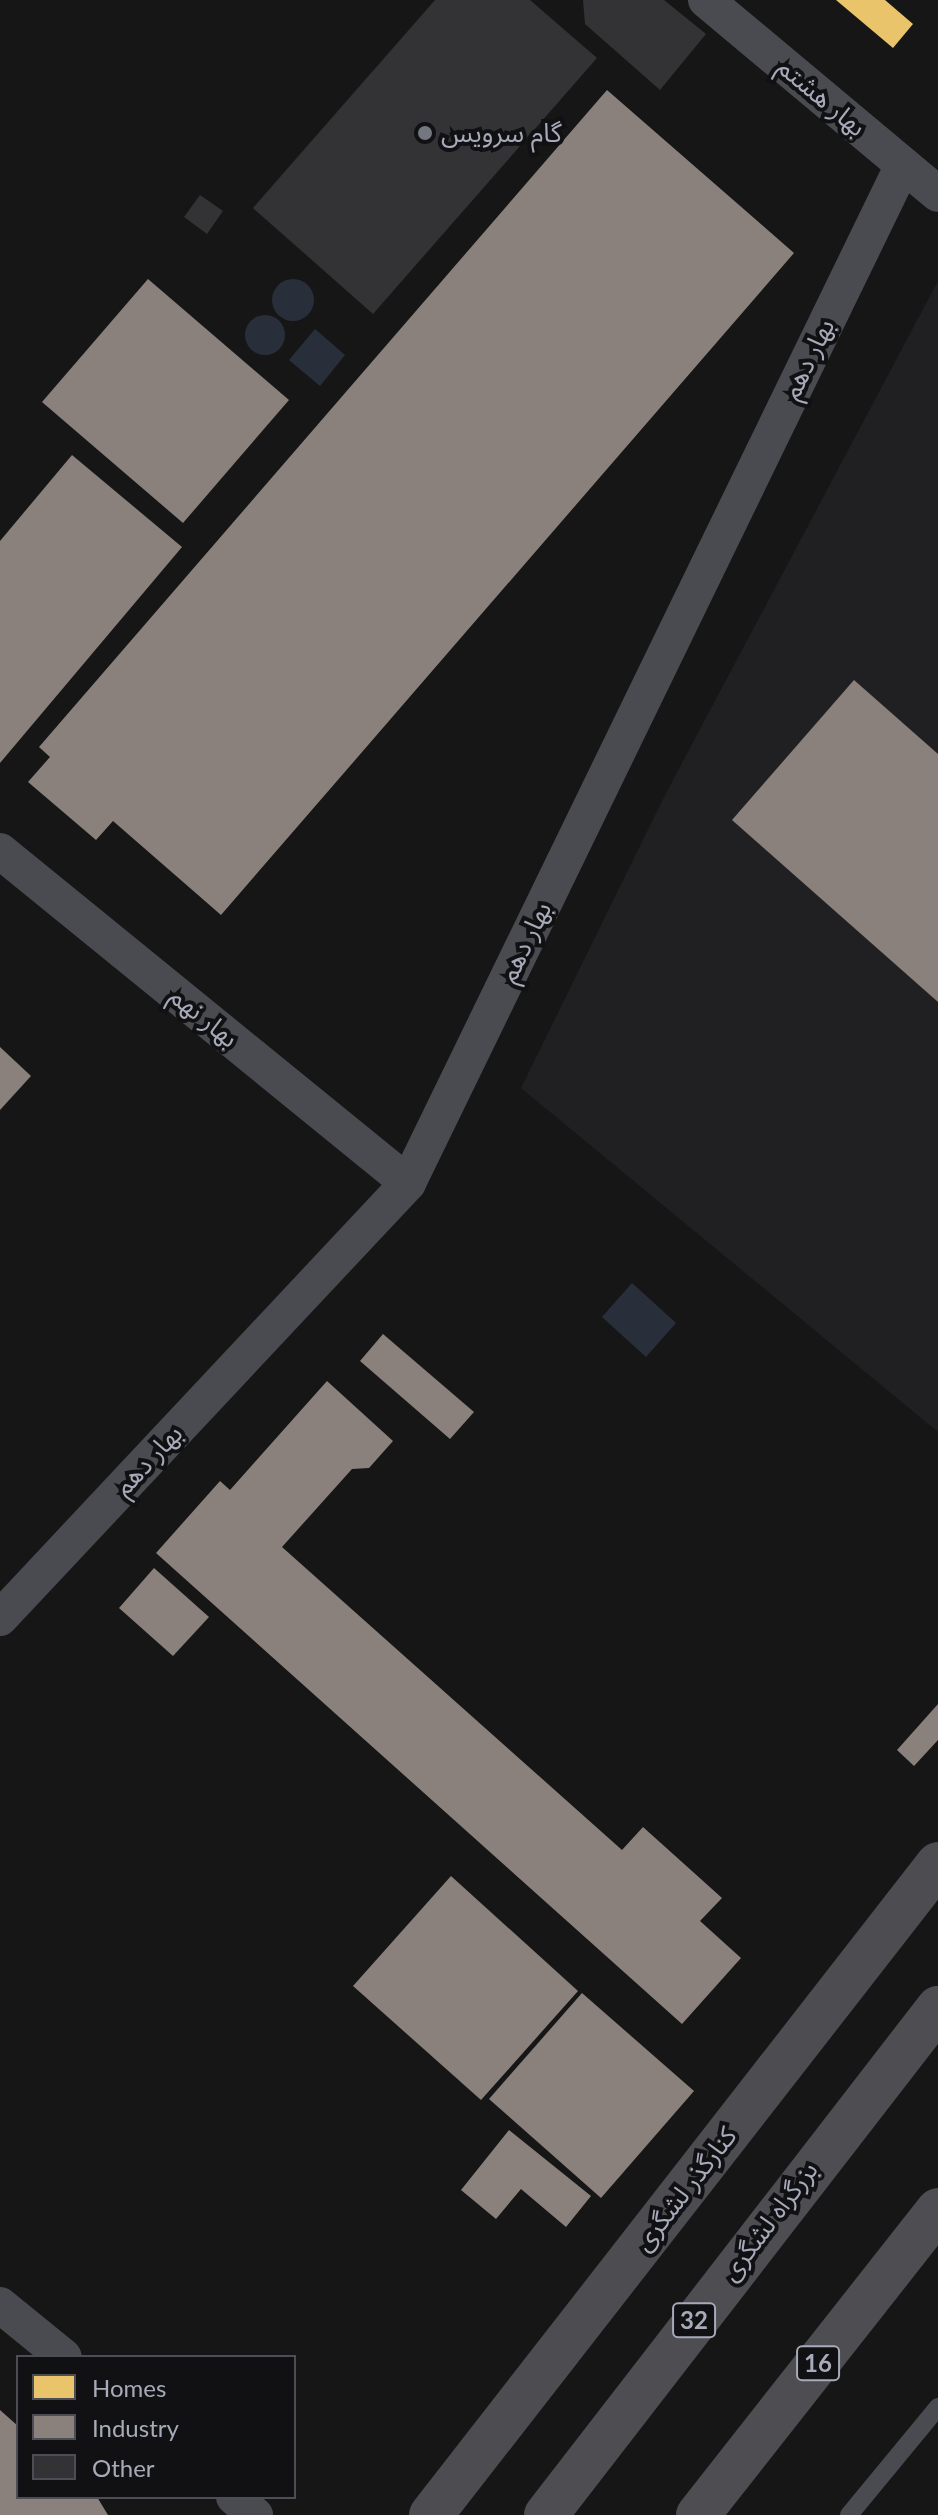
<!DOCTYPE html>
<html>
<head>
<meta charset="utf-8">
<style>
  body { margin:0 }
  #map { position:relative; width:938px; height:2515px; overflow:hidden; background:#161617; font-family:Lato,"Noto Sans Arabic",sans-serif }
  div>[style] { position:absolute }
  .built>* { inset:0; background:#202023 }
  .water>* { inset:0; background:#292f3a }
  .round { border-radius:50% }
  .homes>* { inset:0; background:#e9c46a }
  .industry>* { inset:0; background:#8a817c }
  .building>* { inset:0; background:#333335 }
  .lane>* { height:18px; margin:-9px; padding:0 9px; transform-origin:9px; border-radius:9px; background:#4a4b50 }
  .street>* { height:36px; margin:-18px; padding:0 18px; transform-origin:18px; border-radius:18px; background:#4a4b50 }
  .primary>* { height:44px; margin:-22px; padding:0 22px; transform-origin:22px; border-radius:22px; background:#4d4d51 }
  .highway>* { height:44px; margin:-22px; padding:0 22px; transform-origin:22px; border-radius:22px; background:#4d4d52 }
  .dots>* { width:22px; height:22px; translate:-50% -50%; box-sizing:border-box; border:4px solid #111013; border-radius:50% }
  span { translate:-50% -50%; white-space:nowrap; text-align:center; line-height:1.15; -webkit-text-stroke:8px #111013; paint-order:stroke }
  .shield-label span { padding:2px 6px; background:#111013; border:2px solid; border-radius:6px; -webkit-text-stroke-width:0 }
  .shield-label { font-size:24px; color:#a6aab9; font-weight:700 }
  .street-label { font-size:26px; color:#a6aab9 }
  .poi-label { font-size:26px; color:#a6aab9 }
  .left { translate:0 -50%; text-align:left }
  .legend { position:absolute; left:16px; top:2355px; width:280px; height:144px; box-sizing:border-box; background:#111013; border:2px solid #4d4e55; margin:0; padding:10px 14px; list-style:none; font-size:24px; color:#a6aab9 }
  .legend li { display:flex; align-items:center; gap:16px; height:40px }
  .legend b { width:40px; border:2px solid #4d4e55 }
</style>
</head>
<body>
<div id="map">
  <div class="built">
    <i style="clip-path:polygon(938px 281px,938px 1432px,521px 1088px,664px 797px)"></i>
  </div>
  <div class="water">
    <i class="round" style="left:272px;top:279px;width:42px;height:42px"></i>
    <i class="round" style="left:245px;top:315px;width:40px;height:40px"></i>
    <i style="clip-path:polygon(315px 329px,345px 355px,320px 386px,289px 360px)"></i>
    <i style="clip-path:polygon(632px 1283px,676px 1323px,646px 1357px,602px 1317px)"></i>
  </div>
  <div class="homes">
    <i style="clip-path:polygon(836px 0,885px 0,913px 24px,893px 48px)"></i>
  </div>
  <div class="industry">
    <i style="clip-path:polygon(607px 90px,794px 253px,221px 915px,113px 821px,96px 840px,28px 782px,50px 757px,39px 747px)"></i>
    <i style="clip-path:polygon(148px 279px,289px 400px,183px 523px,42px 402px)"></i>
    <i style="clip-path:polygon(72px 455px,182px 547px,0 763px,0 541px)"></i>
    <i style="clip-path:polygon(854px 680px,938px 754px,938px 1002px,732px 820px)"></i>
    <i style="clip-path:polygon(0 1047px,31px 1076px,0 1110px)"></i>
    <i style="clip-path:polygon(383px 1334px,474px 1412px,450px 1439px,360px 1361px)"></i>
    <i style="clip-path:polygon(327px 1381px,393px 1441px,369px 1468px,352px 1469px,282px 1547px,622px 1850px,643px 1827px,722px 1898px,700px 1921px,741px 1958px,682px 2024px,156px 1553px,220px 1481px,230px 1490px)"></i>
    <i style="clip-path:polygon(154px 1568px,209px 1617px,173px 1656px,119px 1608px)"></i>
    <i style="clip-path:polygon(938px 1704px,938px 1740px,914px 1766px,897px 1750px)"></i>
    <i style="clip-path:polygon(451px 1876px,578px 1991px,481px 2100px,353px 1986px)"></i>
    <i style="clip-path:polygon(582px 1993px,694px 2091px,601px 2198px,489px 2099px)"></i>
    <i style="clip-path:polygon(509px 2130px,591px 2196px,566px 2227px,521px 2189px,496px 2219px,461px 2190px)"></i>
    <i style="clip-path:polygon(0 2410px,18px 2426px,18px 2497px,97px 2497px,108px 2515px,0 2515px)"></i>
  </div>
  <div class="building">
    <i style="clip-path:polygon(435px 0,530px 0,597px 58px,373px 314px,253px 208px)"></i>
    <i style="clip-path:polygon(583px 0,664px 0,706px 34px,660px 90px,585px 24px)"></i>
    <i style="clip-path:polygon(200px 195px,223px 211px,207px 234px,184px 217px)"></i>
  </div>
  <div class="lane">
    <i style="left:849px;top:2515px;width:140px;rotate:-50.5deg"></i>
  </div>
  <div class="street">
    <i style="left:706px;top:0;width:302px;rotate:39.9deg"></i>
    <i style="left:0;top:851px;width:526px;rotate:39.14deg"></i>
    <i style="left:0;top:1618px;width:596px;rotate:-46.83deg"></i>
    <i style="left:408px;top:1183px;width:1132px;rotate:-64.07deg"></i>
    <i style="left:0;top:2305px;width:82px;rotate:39.1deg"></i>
    <i style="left:234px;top:2497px;width:28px;rotate:41deg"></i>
  </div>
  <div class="primary">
    <i style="left:431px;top:2515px;width:825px;rotate:-52.09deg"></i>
  </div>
  <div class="highway">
    <i style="left:546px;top:2515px;width:641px;rotate:-52.29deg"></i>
    <i style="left:698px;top:2515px;width:388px;rotate:-51.8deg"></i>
  </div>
  <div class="dots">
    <i style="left:425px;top:133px;background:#747680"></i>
  </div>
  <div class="shield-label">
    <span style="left:694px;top:2320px">32</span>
    <span style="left:818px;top:2363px">16</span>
  </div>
  <div class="street-label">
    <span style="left:822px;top:97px;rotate:40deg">بهار هشتم</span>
    <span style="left:808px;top:359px;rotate:-64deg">بهار دهم</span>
    <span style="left:525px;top:942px;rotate:-64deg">بهار دهم</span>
    <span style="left:204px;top:1017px;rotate:39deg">بهار نهم</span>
    <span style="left:148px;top:1460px;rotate:-47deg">بهار دهم</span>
    <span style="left:685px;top:2189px;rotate:-52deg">کنارگذر لشگری</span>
    <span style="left:769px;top:2221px;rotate:-53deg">بزرگراه لشگری</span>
  </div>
  <div class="poi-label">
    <span class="left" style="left:441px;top:133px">گام سرویس</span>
  </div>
  <ul class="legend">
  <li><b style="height:22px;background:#e9c46a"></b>Homes</li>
  <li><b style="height:22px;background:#8a817c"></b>Industry</li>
  <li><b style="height:22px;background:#333335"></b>Other</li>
  </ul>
</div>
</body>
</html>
